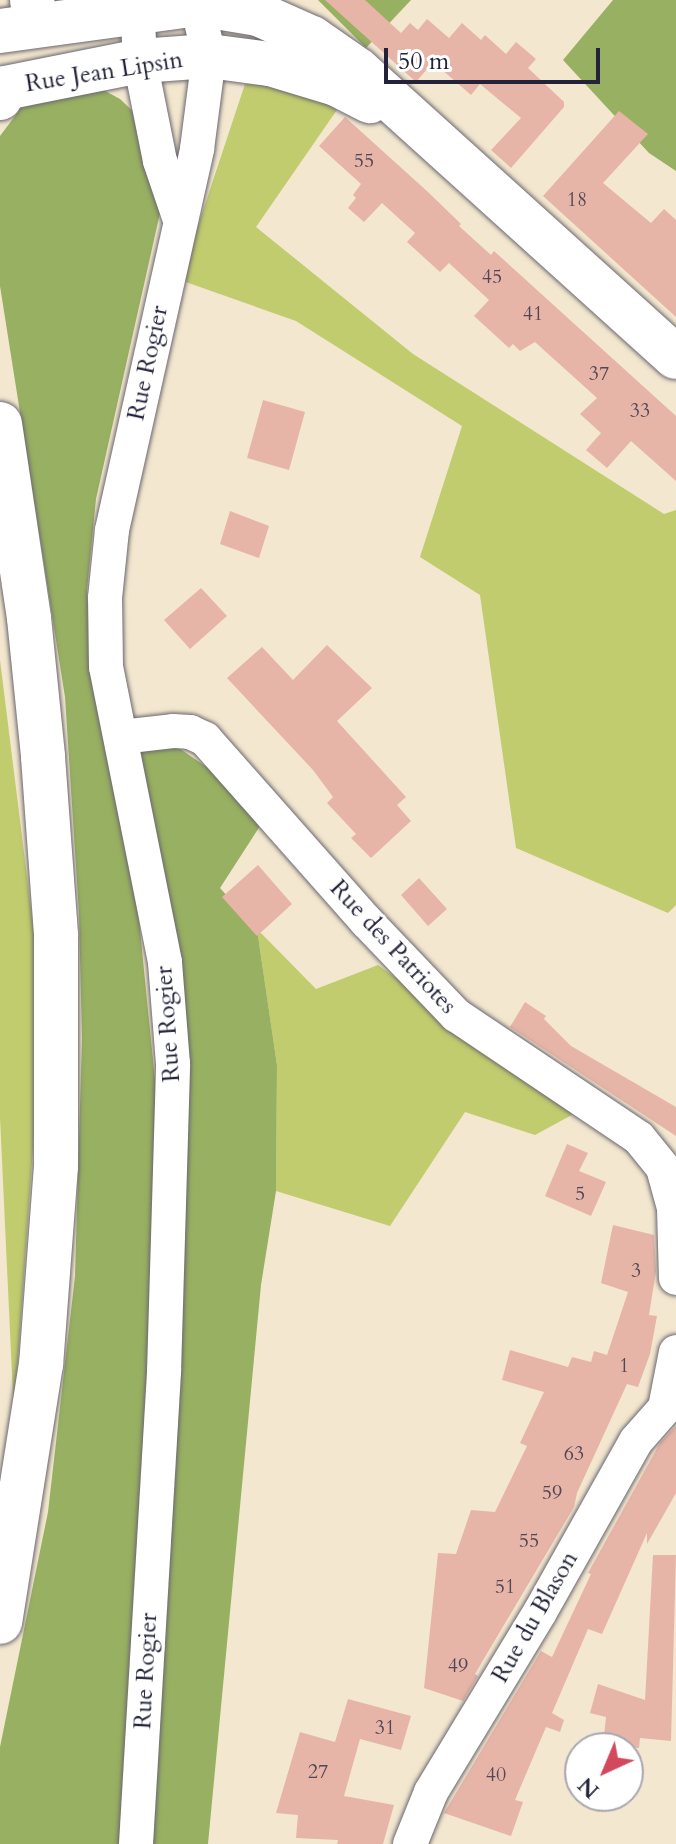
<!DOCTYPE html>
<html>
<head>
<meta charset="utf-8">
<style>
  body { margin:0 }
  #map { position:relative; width:676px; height:1844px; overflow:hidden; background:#f3e7cf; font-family:Cardo,serif }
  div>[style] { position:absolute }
  .green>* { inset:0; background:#c0cc6e }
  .forest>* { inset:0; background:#98b061 }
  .building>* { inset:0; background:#e7b5a8 }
  .roads { filter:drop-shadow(0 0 2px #6b676f) drop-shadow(0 0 2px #6b676f) }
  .street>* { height:34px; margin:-17px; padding:0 17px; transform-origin:17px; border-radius:17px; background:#fff }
  .secondary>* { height:44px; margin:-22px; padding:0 22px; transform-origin:22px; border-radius:22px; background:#fff }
  .highway>* { height:44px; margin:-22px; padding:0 22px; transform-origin:22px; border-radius:22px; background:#fff }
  span { translate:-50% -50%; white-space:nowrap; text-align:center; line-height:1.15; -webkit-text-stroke:6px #fff; paint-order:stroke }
  .number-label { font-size:20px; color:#534756 }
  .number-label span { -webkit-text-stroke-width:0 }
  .street-label { font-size:24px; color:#22223b }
  .north { position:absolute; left:564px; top:1732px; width:80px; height:80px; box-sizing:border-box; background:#fff; border:2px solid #a7a7b1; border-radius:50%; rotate:224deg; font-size:22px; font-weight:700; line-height:32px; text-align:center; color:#22223b }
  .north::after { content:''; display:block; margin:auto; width:28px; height:36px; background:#d1495b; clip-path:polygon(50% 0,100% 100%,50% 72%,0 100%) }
  .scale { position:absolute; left:384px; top:48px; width:216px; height:36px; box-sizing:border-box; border:4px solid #22223b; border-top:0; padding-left:10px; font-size:24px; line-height:28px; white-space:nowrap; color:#22223b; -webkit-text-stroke:6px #fff; paint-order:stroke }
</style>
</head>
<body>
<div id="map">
  <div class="green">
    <i style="clip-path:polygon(245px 84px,350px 91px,256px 227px,413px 354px,664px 514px,676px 510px,676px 905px,668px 913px,516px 848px,480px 595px,420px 557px,462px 426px,296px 321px,180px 280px)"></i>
    <i style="clip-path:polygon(0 660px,43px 1005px,14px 1417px,0 1117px)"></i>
    <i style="clip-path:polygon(257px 929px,316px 989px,378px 965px,581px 1110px,535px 1135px,465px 1112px,390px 1226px,276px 1191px,277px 1065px)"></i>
  </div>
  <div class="forest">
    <i style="clip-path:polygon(318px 0,411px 0,366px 48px)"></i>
    <i style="clip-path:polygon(613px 0,676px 0,676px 171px,649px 153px,563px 60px)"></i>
    <i style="clip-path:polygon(98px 87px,120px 99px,140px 118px,160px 213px,96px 499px,87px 590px,94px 695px,127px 800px,158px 1110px,135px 1844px,0 1844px,0 1747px,48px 1512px,75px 1276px,82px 1039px,79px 913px,65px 697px,0 286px,0 136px,21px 108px)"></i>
    <i style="clip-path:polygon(121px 737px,170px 742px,211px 770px,260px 826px,220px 888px,257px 929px,277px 1065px,276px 1191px,261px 1285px,208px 1844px,136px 1844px,172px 1131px)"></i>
  </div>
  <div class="building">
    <i style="clip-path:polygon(325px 0,365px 0,401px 33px,410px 23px,418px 30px,427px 19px,449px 38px,462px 23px,481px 40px,485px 35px,506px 54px,516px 42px,536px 59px,528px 68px,564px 102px,564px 107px,511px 168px,491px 150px,521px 118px,480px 84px,471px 95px,433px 62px,416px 82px)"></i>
    <i style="clip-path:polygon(619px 111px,648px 134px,603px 183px,651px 223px,664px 209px,676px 220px,676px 317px,543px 196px)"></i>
    <i style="clip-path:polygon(345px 117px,428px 192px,461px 224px,459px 226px,491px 255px,494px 251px,676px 416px,676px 481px,631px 441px,607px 468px,586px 450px,601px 433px,580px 414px,597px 398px,535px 342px,520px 351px,513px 344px,509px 348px,485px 326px,474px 316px,489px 300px,449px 263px,440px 272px,407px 242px,415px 233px,382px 203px,364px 222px,348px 208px,356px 198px,353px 195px,361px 184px,319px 146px)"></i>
    <i style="clip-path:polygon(263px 400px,305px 412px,289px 470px,247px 458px)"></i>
    <i style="clip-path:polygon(230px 511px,269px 526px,259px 558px,220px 544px)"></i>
    <i style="clip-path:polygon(201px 588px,227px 616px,190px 649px,164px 620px)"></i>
    <i style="clip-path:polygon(327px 645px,372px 688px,337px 721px,406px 797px,397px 805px,411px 821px,371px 858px,351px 838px,356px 834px,327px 803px,333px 797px,313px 770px,227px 678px,262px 647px,293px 680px)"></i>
    <i style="clip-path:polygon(258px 865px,292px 904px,257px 936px,222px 897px)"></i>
    <i style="clip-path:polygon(419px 878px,447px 909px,428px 926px,401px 895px)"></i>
    <i style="clip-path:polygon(525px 1002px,546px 1016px,544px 1019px,571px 1046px,676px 1107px,676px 1136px,510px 1027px)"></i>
    <i style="clip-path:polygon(567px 1144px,588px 1153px,579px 1171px,606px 1182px,591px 1216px,545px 1196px)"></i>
    <i style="clip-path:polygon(613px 1225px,654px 1235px,656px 1271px,649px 1315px,657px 1316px,650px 1354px,638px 1387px,627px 1384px,577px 1493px,574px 1507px,482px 1662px,475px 1674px,478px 1676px,463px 1701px,424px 1688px,438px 1553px,456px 1554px,471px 1510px,495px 1512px,527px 1446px,520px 1443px,544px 1392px,502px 1380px,510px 1350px,568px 1367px,572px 1357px,591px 1362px,594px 1351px,607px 1355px,628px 1292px,601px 1283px)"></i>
    <i style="clip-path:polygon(676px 1426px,676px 1493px,647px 1544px,647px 1533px,602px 1634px,588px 1629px,552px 1713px,564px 1720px,560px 1732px,546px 1727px,515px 1800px,523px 1802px,511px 1836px,444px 1813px,541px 1651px,552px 1657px,591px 1574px,588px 1573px,660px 1443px)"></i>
    <i style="clip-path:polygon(653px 1555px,676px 1555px,671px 1741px,640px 1738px,639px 1748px,611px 1747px,603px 1744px,606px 1717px,590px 1713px,598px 1684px,645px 1700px)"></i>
    <i style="clip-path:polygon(348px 1699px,411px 1716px,401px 1750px,360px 1739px,344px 1796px,394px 1805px,383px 1844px,337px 1844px,338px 1840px,296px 1838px,298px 1815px,276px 1813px,300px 1732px,335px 1742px)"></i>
  </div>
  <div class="roads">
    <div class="street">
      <i style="left:137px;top:0;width:61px;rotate:87.2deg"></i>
      <i style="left:140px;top:61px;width:102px;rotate:78.7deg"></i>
      <i style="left:160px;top:161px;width:59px;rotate:71.3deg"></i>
      <i style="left:121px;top:737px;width:52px;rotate:-6.6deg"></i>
      <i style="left:173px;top:731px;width:17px;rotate:3deg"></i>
      <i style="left:190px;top:732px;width:17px;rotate:25deg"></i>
      <i style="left:205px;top:739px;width:244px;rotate:48.5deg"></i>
      <i style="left:367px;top:922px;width:129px;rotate:46.3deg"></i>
      <i style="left:456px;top:1015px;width:220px;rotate:33.9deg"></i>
      <i style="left:639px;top:1138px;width:38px;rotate:51deg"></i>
      <i style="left:663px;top:1168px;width:41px;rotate:74.6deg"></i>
      <i style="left:674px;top:1208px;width:70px;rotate:88.4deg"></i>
      <i style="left:665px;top:1408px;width:57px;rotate:-78.9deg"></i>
      <i style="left:136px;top:1844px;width:473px;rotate:-86.6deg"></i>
      <i style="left:164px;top:1372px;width:308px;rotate:-88.3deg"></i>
      <i style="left:173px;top:1064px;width:102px;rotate:-94.5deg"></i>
      <i style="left:165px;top:962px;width:301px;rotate:-101.3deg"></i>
      <i style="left:106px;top:667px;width:69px;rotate:-90.8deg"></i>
      <i style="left:105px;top:598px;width:68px;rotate:-84.1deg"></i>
      <i style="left:112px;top:530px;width:390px;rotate:-77.4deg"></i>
      <i style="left:197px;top:149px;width:94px;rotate:-82.6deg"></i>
      <i style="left:209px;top:56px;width:57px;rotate:-103.1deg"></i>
      <i style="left:410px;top:1844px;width:56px;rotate:-68deg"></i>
      <i style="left:431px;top:1792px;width:210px;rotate:-58.8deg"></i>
      <i style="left:540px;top:1612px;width:196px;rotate:-60.7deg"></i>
      <i style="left:636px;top:1441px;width:44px;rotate:-48.7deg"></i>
      <i style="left:665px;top:1408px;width:12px;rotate:-24deg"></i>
    </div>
    <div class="secondary">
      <i style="left:0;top:31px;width:200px;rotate:-7.8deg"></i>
      <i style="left:198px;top:4px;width:61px;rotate:9.5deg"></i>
      <i style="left:258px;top:14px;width:59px;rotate:24deg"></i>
      <i style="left:312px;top:38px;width:56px;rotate:34.8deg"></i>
      <i style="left:358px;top:70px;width:428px;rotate:42.1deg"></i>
      <i style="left:0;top:89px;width:143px;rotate:-11.3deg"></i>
      <i style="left:140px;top:61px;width:69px;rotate:-4.1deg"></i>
      <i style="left:209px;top:56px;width:62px;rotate:7.5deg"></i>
      <i style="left:270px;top:64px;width:69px;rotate:16.9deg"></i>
      <i style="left:336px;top:84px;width:38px;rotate:27deg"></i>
    </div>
    <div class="highway">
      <i style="left:32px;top:0;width:24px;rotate:81deg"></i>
      <i style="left:0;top:98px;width:11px;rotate:-63deg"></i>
      <i style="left:0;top:424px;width:196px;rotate:81.5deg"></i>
      <i style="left:29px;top:618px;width:140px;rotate:84.2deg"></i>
      <i style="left:43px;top:757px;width:179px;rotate:85.8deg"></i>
      <i style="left:56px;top:936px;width:230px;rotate:90deg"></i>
      <i style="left:56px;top:1166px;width:199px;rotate:94.3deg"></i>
      <i style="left:41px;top:1364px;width:261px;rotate:99deg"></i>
    </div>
  </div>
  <div class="number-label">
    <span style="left:364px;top:160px">55</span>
    <span style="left:577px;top:199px">18</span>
    <span style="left:492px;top:276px">45</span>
    <span style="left:533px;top:313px">41</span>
    <span style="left:599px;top:373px">37</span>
    <span style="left:640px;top:410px">33</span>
    <span style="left:580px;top:1193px">5</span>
    <span style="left:636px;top:1270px">3</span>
    <span style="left:624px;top:1365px">1</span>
    <span style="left:574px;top:1453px">63</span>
    <span style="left:552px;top:1492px">59</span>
    <span style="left:529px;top:1540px">55</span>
    <span style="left:505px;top:1586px">51</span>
    <span style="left:458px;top:1665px">49</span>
    <span style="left:385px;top:1727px">31</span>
    <span style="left:318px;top:1771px">27</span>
    <span style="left:496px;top:1774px">40</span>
  </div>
  <div class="street-label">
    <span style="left:104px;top:72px;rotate:-9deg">Rue Jean Lipsin</span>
    <span style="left:148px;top:363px;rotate:-78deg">Rue Rogier</span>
    <span style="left:393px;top:947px;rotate:47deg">Rue des Patriotes</span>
    <span style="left:168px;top:1024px;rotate:-94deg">Rue Rogier</span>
    <span style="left:535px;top:1617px;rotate:-60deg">Rue du Blason</span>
    <span style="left:146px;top:1671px;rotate:-87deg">Rue Rogier</span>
  </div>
  <div class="north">N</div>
  <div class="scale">50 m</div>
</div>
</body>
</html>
